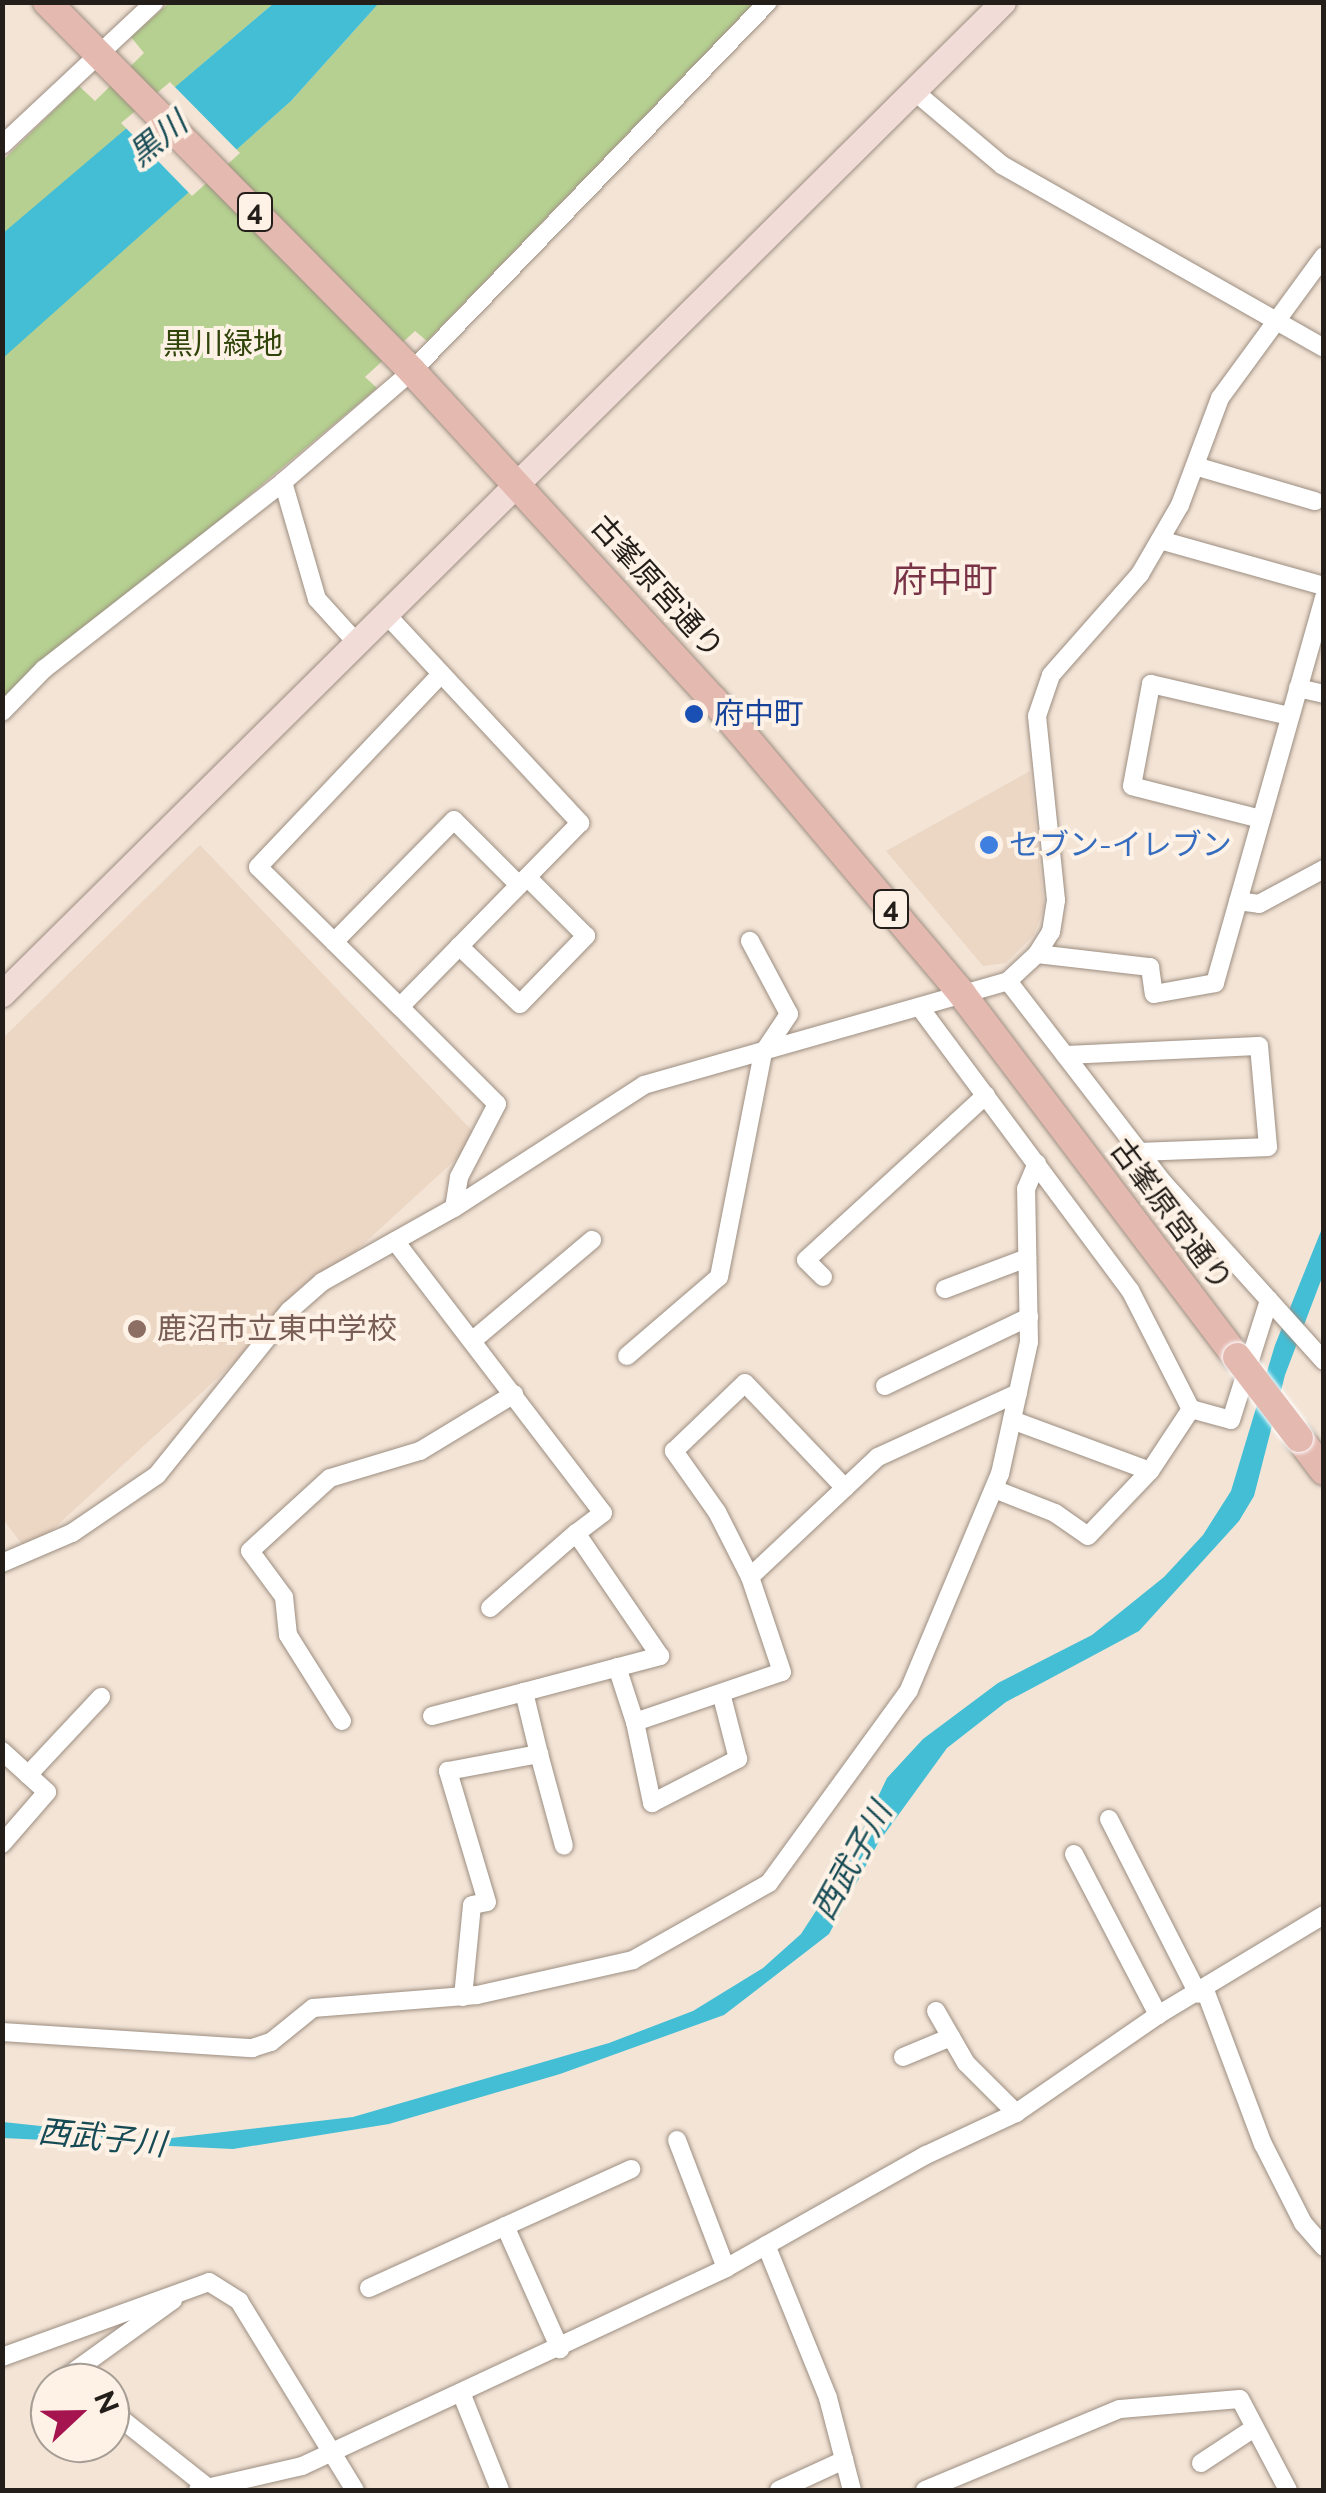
<!DOCTYPE html>
<html>
<head>
<meta charset="utf-8">
<style>
  body { margin:0 }
  #map { position:relative; width:1326px; height:2493px; overflow:hidden; background:#f3e4d6; font-family:Raleway,"Noto Sans JP",sans-serif }
  div>[style] { position:absolute }
  .built>* { inset:0; background:#ecd6c4 }
  .green>* { inset:0; background:#b5d090 }
  .water>* { inset:0; background:#43bed5 }
  .pier>* { inset:0; background:#f3e4d6 }
  .roads { filter:drop-shadow(0 0 2px #9c8e81) drop-shadow(0 0 2px #9c8e81) }
  .street>* { height:18px; margin:-9px; padding:0 9px; transform-origin:9px; border-radius:9px; background:#fff }
  .secondary>* { height:25px; margin:-12.5px; padding:0 12.5px; transform-origin:12.5px; border-radius:12.5px; background:#f2dcd8 }
  .primary>* { height:28px; margin:-14px; padding:0 14px; transform-origin:14px; border-radius:14px; background:#e4b9b0 }
  .bridges { filter:drop-shadow(0 0 2px #fff) drop-shadow(0 0 2px #fff) }
  .primary-bridge>* { height:28px; margin:-14px; padding:0 14px; transform-origin:14px; border-radius:14px; background:#e4b9b0 }
  .dots>* { width:28px; height:28px; translate:-50% -50%; box-sizing:border-box; border:5px solid #fef2e6; border-radius:50% }
  span { translate:-50% -50%; white-space:nowrap; text-align:center; line-height:1.15; -webkit-text-stroke:8px #fef2e6; paint-order:stroke }
  .shield-label span { padding:2px 8px; background:#fef2e6; border:2px solid; border-radius:8px; -webkit-text-stroke-width:0 }
  .shield-label { font-size:28px; color:#231e19; font-weight:700 }
  .park-label { font-size:30px; color:#31450b }
  .street-label { font-size:30px; color:#231e19 }
  .transit-label { font-size:30px; color:#164399 }
  .left { translate:0 -50%; text-align:left }
  .shop-label { font-size:30px; color:#366cbe }
  .education-label { font-size:30px; color:#785e54 }
  .water-label { font-size:32px; color:#164b55; font-style:italic }
  .quarter-label { font-size:35px; color:#793347 }
  .frame { position:absolute; inset:0; border:5px solid #231e19; pointer-events:none }
  .north { position:absolute; left:30px; top:2363px; width:100px; height:100px; box-sizing:border-box; background:#fef2e6; border:2px solid #a69d94; border-radius:50%; rotate:68deg; font-size:28px; font-weight:700; line-height:40px; text-align:center; color:#231e19 }
  .north::after { content:''; display:block; margin:auto; width:35px; height:45px; background:#a61450; clip-path:polygon(50% 0,100% 100%,50% 72%,0 100%) }
</style>
</head>
<body>
<div id="map">
  <div class="built">
    <i style="clip-path:polygon(1030px 771px,1044px 907px,1034px 935px,1006px 963px,983px 966px,886px 851px)"></i>
    <i style="clip-path:polygon(200px 845px,479px 1138px,28px 1552px,3px 1519px,3px 1038px)"></i>
  </div>
  <div class="green">
    <i style="clip-path:polygon(169px 3px,274px 3px,3px 234px,3px 160px,79px 86px,95px 101px,144px 53px,131px 37px)"></i>
    <i style="clip-path:polygon(379px 3px,754px 3px,427px 341px,415px 331px,365px 377px,377px 388px,3px 702px,2px 358px,291px 101px)"></i>
  </div>
  <div class="water">
    <i style="clip-path:polygon(274px 3px,379px 3px,291px 101px,3px 358px,2px 234px)"></i>
    <i style="clip-path:polygon(1323px 1226px,1323px 1275px,1285px 1375px,1254px 1496px,1239px 1521px,1139px 1631px,1006px 1702px,947px 1748px,878px 1843px,829px 1934px,724px 2015px,560px 2074px,389px 2124px,233px 2149px,3px 2138px,3px 2122px,163px 2139px,353px 2117px,609px 2043px,693px 2011px,763px 1968px,801px 1934px,845px 1866px,887px 1778px,923px 1739px,998px 1683px,1092px 1635px,1164px 1577px,1203px 1535px,1231px 1491px,1275px 1345px)"></i>
  </div>
  <div class="pier">
    <i style="clip-path:polygon(170px 82px,240px 153px,192px 196px,121px 123px)"></i>
  </div>
  <div class="roads">
    <div class="street">
      <i style="left:915px;top:92px;width:114px;rotate:40deg"></i>
      <i style="left:1002px;top:165px;width:370px;rotate:29.6deg"></i>
      <i style="left:2px;top:145px;width:209px;rotate:-43.1deg"></i>
      <i style="left:1195px;top:466px;width:125px;rotate:16.3deg"></i>
      <i style="left:283px;top:482px;width:122px;rotate:73.8deg"></i>
      <i style="left:317px;top:599px;width:58px;rotate:47.8deg"></i>
      <i style="left:1160px;top:540px;width:170px;rotate:15.7deg"></i>
      <i style="left:385px;top:613px;width:287px;rotate:47.1deg"></i>
      <i style="left:580px;top:823px;width:257px;rotate:134.4deg"></i>
      <i style="left:400px;top:1007px;width:137px;rotate:45deg"></i>
      <i style="left:497px;top:1104px;width:82px;rotate:117.5deg"></i>
      <i style="left:459px;top:1177px;width:31px;rotate:99deg"></i>
      <i style="left:1298px;top:688px;width:27px;rotate:13deg"></i>
      <i style="left:2px;top:712px;width:60px;rotate:-45.7deg"></i>
      <i style="left:44px;top:669px;width:303px;rotate:-38deg"></i>
      <i style="left:283px;top:482px;width:170px;rotate:-40.7deg"></i>
      <i style="left:412px;top:371px;width:513px;rotate:-46.03deg"></i>
      <i style="left:1261px;top:819px;width:133px;rotate:-165.7deg"></i>
      <i style="left:1132px;top:786px;width:104px;rotate:-79.4deg"></i>
      <i style="left:1151px;top:684px;width:143px;rotate:13deg"></i>
      <i style="left:1238px;top:901px;width:21px;rotate:8deg"></i>
      <i style="left:1259px;top:904px;width:74px;rotate:-28.3deg"></i>
      <i style="left:334px;top:942px;width:171px;rotate:-45.5deg"></i>
      <i style="left:454px;top:820px;width:92px;rotate:45deg"></i>
      <i style="left:459px;top:946px;width:84px;rotate:43.6deg"></i>
      <i style="left:520px;top:1004px;width:95px;rotate:-45.9deg"></i>
      <i style="left:586px;top:936px;width:83px;rotate:-135deg"></i>
      <i style="left:1037px;top:954px;width:114px;rotate:6.6deg"></i>
      <i style="left:1150px;top:967px;width:27px;rotate:82deg"></i>
      <i style="left:1154px;top:994px;width:62px;rotate:-10.2deg"></i>
      <i style="left:1215px;top:983px;width:401px;rotate:-74.2deg"></i>
      <i style="left:400px;top:1007px;width:199px;rotate:-135.4deg"></i>
      <i style="left:258px;top:867px;width:266px;rotate:-46.5deg"></i>
      <i style="left:921px;top:1009px;width:350px;rotate:53.4deg"></i>
      <i style="left:1130px;top:1290px;width:134px;rotate:62.9deg"></i>
      <i style="left:1191px;top:1409px;width:41px;rotate:15.4deg"></i>
      <i style="left:1231px;top:1420px;width:126px;rotate:-72.4deg"></i>
      <i style="left:1269px;top:1300px;width:160px;rotate:-132deg"></i>
      <i style="left:1162px;top:1181px;width:252px;rotate:-127.6deg"></i>
      <i style="left:1065px;top:1055px;width:194px;rotate:-2.7deg"></i>
      <i style="left:1259px;top:1046px;width:101px;rotate:84.9deg"></i>
      <i style="left:1268px;top:1147px;width:128px;rotate:177.8deg"></i>
      <i style="left:395px;top:1241px;width:342px;rotate:52.6deg"></i>
      <i style="left:603px;top:1513px;width:34px;rotate:143deg"></i>
      <i style="left:823px;top:1277px;width:24px;rotate:-135deg"></i>
      <i style="left:806px;top:1260px;width:244px;rotate:-42.5deg"></i>
      <i style="left:945px;top:1289px;width:88px;rotate:-20.7deg"></i>
      <i style="left:1269px;top:1300px;width:82px;rotate:48deg"></i>
      <i style="left:472px;top:1341px;width:157px;rotate:-40.1deg"></i>
      <i style="left:627px;top:1356px;width:121px;rotate:-40.7deg"></i>
      <i style="left:719px;top:1277px;width:228px;rotate:-78.9deg"></i>
      <i style="left:763px;top:1053px;width:47px;rotate:-56.3deg"></i>
      <i style="left:789px;top:1014px;width:83px;rotate:-118.1deg"></i>
      <i style="left:885px;top:1386px;width:160px;rotate:-25.6deg"></i>
      <i style="left:1012px;top:1420px;width:147px;rotate:20.3deg"></i>
      <i style="left:994px;top:1489px;width:66px;rotate:21.5deg"></i>
      <i style="left:1055px;top:1513px;width:40px;rotate:34.9deg"></i>
      <i style="left:1088px;top:1536px;width:90px;rotate:-46.4deg"></i>
      <i style="left:1150px;top:1471px;width:74px;rotate:-56.5deg"></i>
      <i style="left:2px;top:1563px;width:76px;rotate:-23.2deg"></i>
      <i style="left:72px;top:1533px;width:103px;rotate:-34.3deg"></i>
      <i style="left:157px;top:1475px;width:211px;rotate:-51.2deg"></i>
      <i style="left:289px;top:1311px;width:44px;rotate:-41.3deg"></i>
      <i style="left:322px;top:1282px;width:151px;rotate:-29.3deg"></i>
      <i style="left:454px;top:1208px;width:226px;rotate:-32.9deg"></i>
      <i style="left:644px;top:1085px;width:379px;rotate:-15.9deg"></i>
      <i style="left:1008px;top:981px;width:40px;rotate:-43deg"></i>
      <i style="left:1037px;top:954px;width:26px;rotate:-58deg"></i>
      <i style="left:1051px;top:932px;width:32px;rotate:-81deg"></i>
      <i style="left:1056px;top:900px;width:185px;rotate:-95.9deg"></i>
      <i style="left:1037px;top:716px;width:43px;rotate:-71.1deg"></i>
      <i style="left:1051px;top:675px;width:135px;rotate:-48.6deg"></i>
      <i style="left:1140px;top:574px;width:80px;rotate:-59.9deg"></i>
      <i style="left:1180px;top:505px;width:114px;rotate:-69.5deg"></i>
      <i style="left:1220px;top:398px;width:176px;rotate:-53.8deg"></i>
      <i style="left:750px;top:1577px;width:73px;rotate:-116.9deg"></i>
      <i style="left:717px;top:1512px;width:75px;rotate:-125.2deg"></i>
      <i style="left:674px;top:1451px;width:98px;rotate:-43.8deg"></i>
      <i style="left:745px;top:1383px;width:145px;rotate:46.4deg"></i>
      <i style="left:617px;top:1667px;width:58px;rotate:71.9deg"></i>
      <i style="left:635px;top:1722px;width:155px;rotate:-18.8deg"></i>
      <i style="left:782px;top:1672px;width:100px;rotate:-108.6deg"></i>
      <i style="left:750px;top:1577px;width:175px;rotate:-43.2deg"></i>
      <i style="left:878px;top:1457px;width:154px;rotate:-24.6deg"></i>
      <i style="left:432px;top:1716px;width:95px;rotate:-14.6deg"></i>
      <i style="left:342px;top:1721px;width:102px;rotate:-122.1deg"></i>
      <i style="left:288px;top:1635px;width:38px;rotate:-96deg"></i>
      <i style="left:284px;top:1597px;width:57px;rotate:-126.5deg"></i>
      <i style="left:250px;top:1551px;width:108px;rotate:-42.4deg"></i>
      <i style="left:330px;top:1478px;width:94px;rotate:-16.7deg"></i>
      <i style="left:420px;top:1451px;width:110px;rotate:-31.2deg"></i>
      <i style="left:635px;top:1722px;width:83px;rotate:78.1deg"></i>
      <i style="left:652px;top:1803px;width:97px;rotate:-27.1deg"></i>
      <i style="left:738px;top:1759px;width:68px;rotate:-104.4deg"></i>
      <i style="left:2px;top:1751px;width:61px;rotate:42.3deg"></i>
      <i style="left:47px;top:1792px;width:69px;rotate:130.9deg"></i>
      <i style="left:539px;top:1754px;width:95px;rotate:74.8deg"></i>
      <i style="left:28px;top:1775px;width:107px;rotate:-46.9deg"></i>
      <i style="left:1109px;top:1819px;width:196px;rotate:63deg"></i>
      <i style="left:1074px;top:1854px;width:182px;rotate:62.4deg"></i>
      <i style="left:1205px;top:1990px;width:165px;rotate:69.4deg"></i>
      <i style="left:1263px;top:2144px;width:89px;rotate:63.1deg"></i>
      <i style="left:1303px;top:2223px;width:32px;rotate:49deg"></i>
      <i style="left:463px;top:1997px;width:92px;rotate:-84.4deg"></i>
      <i style="left:472px;top:1905px;width:15px;rotate:-11deg"></i>
      <i style="left:487px;top:1902px;width:137px;rotate:-106.6deg"></i>
      <i style="left:448px;top:1771px;width:93px;rotate:-10.6deg"></i>
      <i style="left:539px;top:1754px;width:64px;rotate:-103.6deg"></i>
      <i style="left:524px;top:1692px;width:141px;rotate:-14.8deg"></i>
      <i style="left:660px;top:1656px;width:149px;rotate:-124.3deg"></i>
      <i style="left:576px;top:1533px;width:114px;rotate:138.9deg"></i>
      <i style="left:936px;top:2011px;width:60px;rotate:60deg"></i>
      <i style="left:966px;top:2063px;width:71px;rotate:45deg"></i>
      <i style="left:2px;top:2032px;width:251px;rotate:3.7deg"></i>
      <i style="left:252px;top:2048px;width:20px;rotate:-18deg"></i>
      <i style="left:271px;top:2042px;width:54px;rotate:-39deg"></i>
      <i style="left:313px;top:2008px;width:165px;rotate:-4.5deg"></i>
      <i style="left:477px;top:1995px;width:160px;rotate:-12.6deg"></i>
      <i style="left:633px;top:1960px;width:156px;rotate:-29.5deg"></i>
      <i style="left:769px;top:1883px;width:238px;rotate:-54deg"></i>
      <i style="left:909px;top:1690px;width:234px;rotate:-67.2deg"></i>
      <i style="left:1000px;top:1474px;width:135px;rotate:-77.6deg"></i>
      <i style="left:1029px;top:1342px;width:153px;rotate:-91.1deg"></i>
      <i style="left:1026px;top:1189px;width:28px;rotate:-67deg"></i>
      <i style="left:903px;top:2057px;width:52px;rotate:-22.6deg"></i>
      <i style="left:677px;top:2140px;width:137px;rotate:69.1deg"></i>
      <i style="left:505px;top:2226px;width:135px;rotate:65.9deg"></i>
      <i style="left:766px;top:2245px;width:165px;rotate:67.9deg"></i>
      <i style="left:828px;top:2398px;width:95px;rotate:75.4deg"></i>
      <i style="left:369px;top:2288px;width:288px;rotate:-24.4deg"></i>
      <i style="left:2px;top:2357px;width:220px;rotate:-19.9deg"></i>
      <i style="left:209px;top:2282px;width:36px;rotate:32deg"></i>
      <i style="left:239px;top:2301px;width:222px;rotate:58.5deg"></i>
      <i style="left:58px;top:2383px;width:142px;rotate:-35.8deg"></i>
      <i style="left:462px;top:2395px;width:102px;rotate:68.2deg"></i>
      <i style="left:110px;top:2410px;width:129px;rotate:38.4deg"></i>
      <i style="left:1201px;top:2463px;width:60px;rotate:-33.4deg"></i>
      <i style="left:198px;top:2490px;width:107px;rotate:-13deg"></i>
      <i style="left:302px;top:2466px;width:468px;rotate:-25deg"></i>
      <i style="left:726px;top:2268px;width:230px;rotate:-29.5deg"></i>
      <i style="left:926px;top:2155px;width:99px;rotate:-25deg"></i>
      <i style="left:1016px;top:2113px;width:173px;rotate:-34.6deg"></i>
      <i style="left:1158px;top:2015px;width:194px;rotate:-31.1deg"></i>
      <i style="left:779px;top:2490px;width:72px;rotate:-24.8deg"></i>
      <i style="left:925px;top:2490px;width:211px;rotate:-22.6deg"></i>
      <i style="left:1120px;top:2409px;width:120px;rotate:-4.8deg"></i>
      <i style="left:1240px;top:2399px;width:103px;rotate:62.2deg"></i>
    </div>
    <div class="secondary">
      <i style="left:2px;top:994px;width:1409px;rotate:-44.74deg"></i>
    </div>
    <div class="primary">
      <i style="left:47px;top:2px;width:519px;rotate:45.31deg"></i>
      <i style="left:412px;top:371px;width:445px;rotate:47.5deg"></i>
      <i style="left:713px;top:699px;width:386px;rotate:49.8deg"></i>
      <i style="left:962px;top:994px;width:455px;rotate:52.9deg"></i>
      <i style="left:1299px;top:1438px;width:41px;rotate:52.9deg"></i>
    </div>
  </div>
  <div class="bridges">
    <div class="primary-bridge">
      <i style="left:1237px;top:1357px;width:102px;rotate:52.6deg"></i>
    </div>
  </div>
  <div class="dots">
    <i style="left:694px;top:714px;background:#1a4fb4"></i>
    <i style="left:989px;top:845px;background:#3f7fe0"></i>
    <i style="left:137px;top:1329px;background:#8d6e63"></i>
  </div>
  <div class="shield-label">
    <span style="left:255px;top:212px">4</span>
    <span style="left:891px;top:909px">4</span>
  </div>
  <div class="park-label">
    <span style="left:223px;top:344px">黒川緑地</span>
  </div>
  <div class="street-label">
    <span style="left:657px;top:587px;rotate:48deg">古峯原宮通り</span>
    <span style="left:1171px;top:1215px;rotate:53deg">古峯原宮通り</span>
  </div>
  <div class="transit-label">
    <span class="left" style="left:714px;top:714px">府中町</span>
  </div>
  <div class="shop-label">
    <span class="left" style="left:1009px;top:845px">セブン-イレブン</span>
  </div>
  <div class="education-label">
    <span class="left" style="left:157px;top:1329px">鹿沼市立東中学校</span>
  </div>
  <div class="water-label">
    <span style="left:158px;top:139px;rotate:-39deg">黒川</span>
    <span style="left:852px;top:1861px;rotate:-61deg">西武子川</span>
    <span style="left:102px;top:2138px;rotate:6deg">西武子川</span>
  </div>
  <div class="quarter-label">
    <span style="left:945px;top:580px">府中町</span>
  </div>
  <div class="frame"></div>
  <div class="north">N</div>
</div>
</body>
</html>
